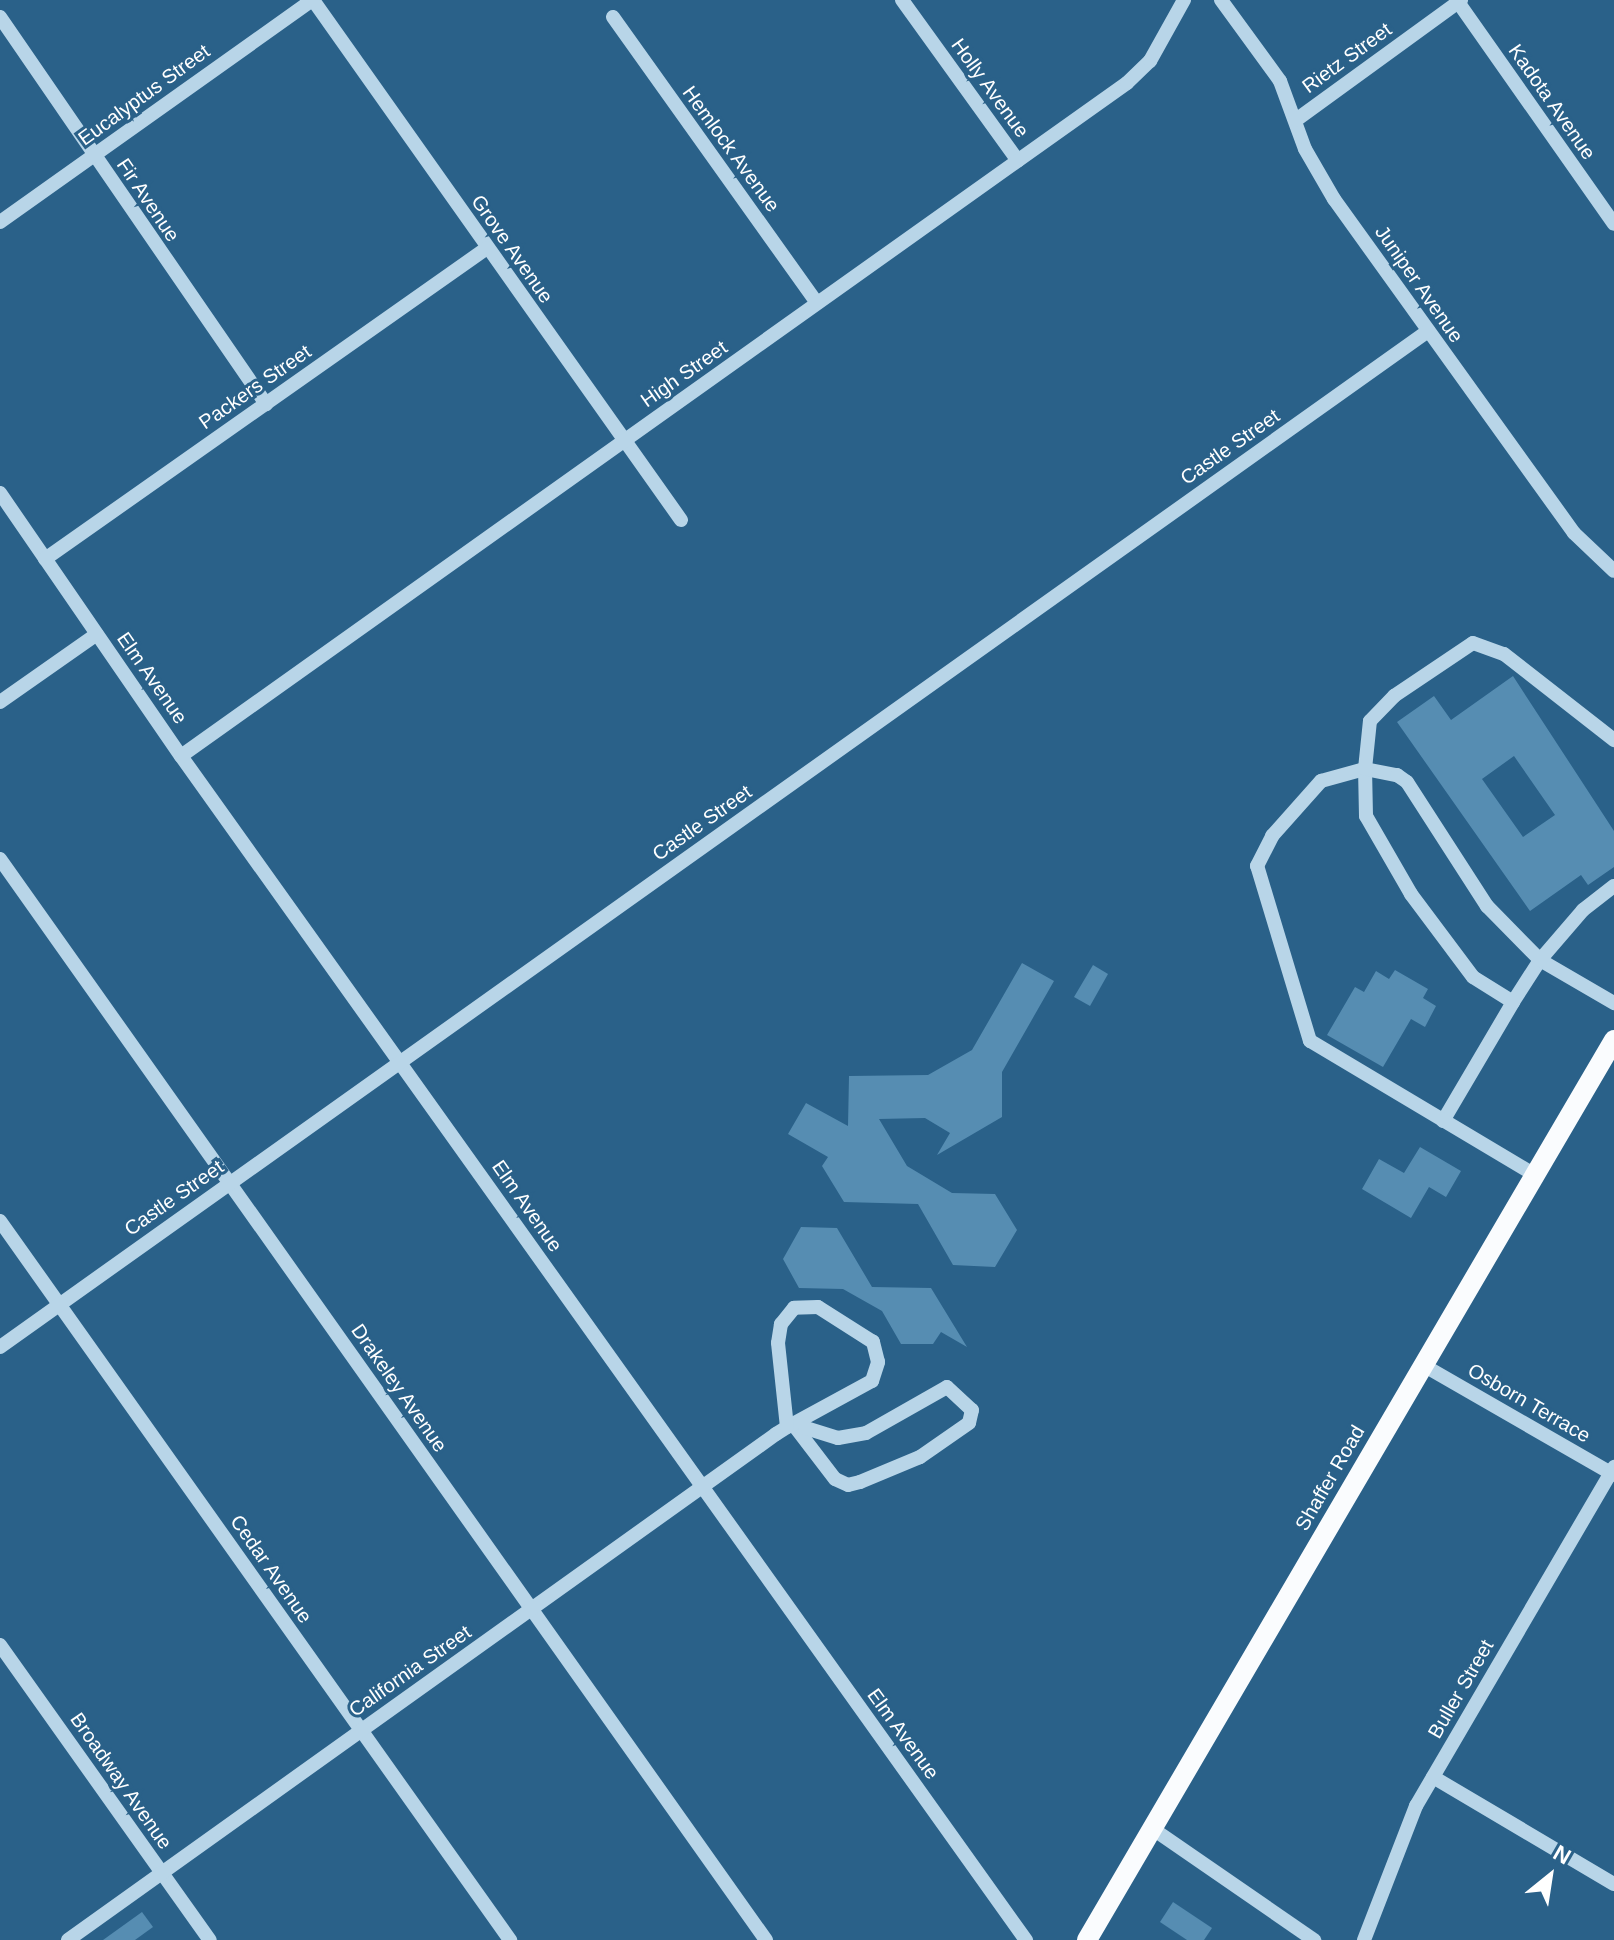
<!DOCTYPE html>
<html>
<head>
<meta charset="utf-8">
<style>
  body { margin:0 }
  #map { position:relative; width:1614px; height:1940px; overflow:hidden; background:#2a6189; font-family:Helvetica,sans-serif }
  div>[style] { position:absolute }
  .building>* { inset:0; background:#568db2 }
  .minor>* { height:14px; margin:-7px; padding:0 7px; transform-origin:7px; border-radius:7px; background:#b8d5e8 }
  .major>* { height:20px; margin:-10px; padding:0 10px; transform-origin:10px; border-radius:10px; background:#fafcfe }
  span { translate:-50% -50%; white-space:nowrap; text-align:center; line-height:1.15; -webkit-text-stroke:6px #2a6189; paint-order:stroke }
  .street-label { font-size:20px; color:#fff }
  .north { position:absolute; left:1510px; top:1836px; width:80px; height:80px; -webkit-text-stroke:6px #2a6189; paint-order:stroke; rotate:30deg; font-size:22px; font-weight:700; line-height:32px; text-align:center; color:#fff }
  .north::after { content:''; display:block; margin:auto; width:28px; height:36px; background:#fff; clip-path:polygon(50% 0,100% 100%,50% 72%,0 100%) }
</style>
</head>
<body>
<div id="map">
  <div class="building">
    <i style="clip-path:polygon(evenodd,1513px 676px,1614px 831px,1614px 867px,1588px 885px,1581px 875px,1530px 911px,1397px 722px,1434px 696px,1451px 720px,1513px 676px,1514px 756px,1555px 815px,1523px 837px,1482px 779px,1514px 756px)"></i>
    <i style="clip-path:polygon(1022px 963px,1054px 981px,1002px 1072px,1002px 1117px,937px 1155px,950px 1133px,925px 1118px,879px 1119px,907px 1166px,952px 1193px,995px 1194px,1017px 1230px,995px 1267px,953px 1265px,918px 1204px,844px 1202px,822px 1166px,828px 1157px,788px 1134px,806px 1103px,848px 1126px,849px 1076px,928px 1075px,972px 1050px)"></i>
    <i style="clip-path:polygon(1093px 965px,1108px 974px,1090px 1006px,1074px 997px)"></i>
    <i style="clip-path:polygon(1395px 970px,1428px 989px,1423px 998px,1436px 1006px,1425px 1027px,1411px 1019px,1383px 1067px,1327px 1035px,1355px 987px,1364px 992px,1376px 971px,1389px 979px)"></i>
    <i style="clip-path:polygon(1420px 1147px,1461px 1171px,1446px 1197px,1429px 1187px,1411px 1218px,1362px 1189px,1379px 1159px,1404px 1173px)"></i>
    <i style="clip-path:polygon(801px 1227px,837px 1228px,872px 1287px,931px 1288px,967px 1347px,941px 1332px,933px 1344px,901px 1344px,882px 1311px,843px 1289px,799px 1288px,783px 1259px)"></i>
    <i style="clip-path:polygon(1173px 1902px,1212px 1928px,1204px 1940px,1187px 1940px,1160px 1922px)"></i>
    <i style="clip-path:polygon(142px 1912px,153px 1927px,135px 1940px,103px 1940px)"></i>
  </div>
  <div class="minor">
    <i style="left:313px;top:0;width:637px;rotate:54.71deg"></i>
    <i style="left:902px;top:0;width:198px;rotate:54.2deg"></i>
    <i style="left:1221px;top:0;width:100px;rotate:53.9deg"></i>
    <i style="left:1280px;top:81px;width:72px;rotate:69.8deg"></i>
    <i style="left:1305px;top:149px;width:58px;rotate:59.9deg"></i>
    <i style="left:1334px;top:199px;width:411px;rotate:54.3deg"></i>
    <i style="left:1574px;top:533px;width:55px;rotate:43.5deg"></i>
    <i style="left:1458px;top:2px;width:271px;rotate:54.9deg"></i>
    <i style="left:0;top:17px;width:470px;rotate:55.5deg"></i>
    <i style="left:613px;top:17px;width:351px;rotate:54.5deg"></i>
    <i style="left:1296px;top:120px;width:204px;rotate:-36deg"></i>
    <i style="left:0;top:222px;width:383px;rotate:-35.4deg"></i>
    <i style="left:0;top:493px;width:319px;rotate:55.5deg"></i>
    <i style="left:181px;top:756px;width:1455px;rotate:54.49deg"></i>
    <i style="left:45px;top:559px;width:540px;rotate:-35.13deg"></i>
    <i style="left:0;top:702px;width:118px;rotate:-35deg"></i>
    <i style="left:181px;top:756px;width:1161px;rotate:-35.43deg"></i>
    <i style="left:1127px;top:83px;width:32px;rotate:-44deg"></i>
    <i style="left:1150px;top:61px;width:70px;rotate:-60.9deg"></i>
    <i style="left:0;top:859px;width:1325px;rotate:54.68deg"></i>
    <i style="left:1513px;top:1002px;width:50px;rotate:-57.3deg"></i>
    <i style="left:1540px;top:960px;width:86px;rotate:30.2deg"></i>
    <i style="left:1443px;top:1121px;width:138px;rotate:-59.5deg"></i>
    <i style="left:1513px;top:1002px;width:47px;rotate:-148deg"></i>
    <i style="left:1473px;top:977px;width:104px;rotate:-126.8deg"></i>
    <i style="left:1411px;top:894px;width:90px;rotate:-120deg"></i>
    <i style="left:1366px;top:816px;width:47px;rotate:-91.2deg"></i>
    <i style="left:1365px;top:769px;width:33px;rotate:11deg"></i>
    <i style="left:1397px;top:775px;width:12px;rotate:35deg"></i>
    <i style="left:1407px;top:782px;width:148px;rotate:57.2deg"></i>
    <i style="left:1487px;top:906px;width:76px;rotate:45.5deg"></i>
    <i style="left:1540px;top:960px;width:66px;rotate:-49.3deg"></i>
    <i style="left:1583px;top:910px;width:39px;rotate:-38deg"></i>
    <i style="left:1535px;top:1175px;width:262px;rotate:-149.2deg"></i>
    <i style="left:1310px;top:1041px;width:183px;rotate:-106.8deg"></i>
    <i style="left:1257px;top:866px;width:34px;rotate:-63deg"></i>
    <i style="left:1272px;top:836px;width:74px;rotate:-48.3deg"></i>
    <i style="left:1321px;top:781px;width:46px;rotate:-15.3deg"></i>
    <i style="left:1365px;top:769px;width:48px;rotate:-84.1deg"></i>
    <i style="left:1370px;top:721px;width:35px;rotate:-46deg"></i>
    <i style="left:1394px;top:696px;width:95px;rotate:-33.9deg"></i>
    <i style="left:1473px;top:643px;width:33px;rotate:20deg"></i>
    <i style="left:1504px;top:654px;width:140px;rotate:38deg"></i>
    <i style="left:0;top:1221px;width:882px;rotate:54.65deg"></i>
    <i style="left:0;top:1347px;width:1753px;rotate:-35.43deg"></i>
    <i style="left:1423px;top:1365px;width:220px;rotate:29.9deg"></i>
    <i style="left:947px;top:1387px;width:34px;rotate:43deg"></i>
    <i style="left:972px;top:1410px;width:13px;rotate:103deg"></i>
    <i style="left:969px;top:1423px;width:60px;rotate:145.2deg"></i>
    <i style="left:920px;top:1457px;width:65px;rotate:157.4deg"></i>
    <i style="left:860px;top:1482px;width:12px;rotate:166deg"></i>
    <i style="left:848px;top:1485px;width:14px;rotate:-155deg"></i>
    <i style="left:835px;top:1479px;width:69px;rotate:-127.4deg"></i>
    <i style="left:793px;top:1424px;width:47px;rotate:17.3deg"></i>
    <i style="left:838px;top:1438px;width:28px;rotate:-10deg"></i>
    <i style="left:866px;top:1433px;width:93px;rotate:-29.6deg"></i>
    <i style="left:0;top:1645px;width:362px;rotate:54.6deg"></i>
    <i style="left:1433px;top:1777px;width:210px;rotate:30.6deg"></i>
    <i style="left:1153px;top:1829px;width:196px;rotate:34.6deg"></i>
    <i style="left:68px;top:1940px;width:870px;rotate:-35.55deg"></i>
    <i style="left:776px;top:1434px;width:13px;rotate:-32deg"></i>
    <i style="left:787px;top:1427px;width:7px;rotate:-27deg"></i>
    <i style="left:793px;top:1424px;width:90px;rotate:-28.6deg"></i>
    <i style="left:872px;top:1381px;width:20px;rotate:-72deg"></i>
    <i style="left:878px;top:1362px;width:21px;rotate:-104deg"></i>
    <i style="left:873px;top:1342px;width:65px;rotate:-147.5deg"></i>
    <i style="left:818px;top:1307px;width:24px;rotate:178deg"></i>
    <i style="left:794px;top:1308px;width:21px;rotate:129deg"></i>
    <i style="left:781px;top:1324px;width:19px;rotate:99deg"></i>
    <i style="left:778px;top:1343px;width:84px;rotate:83.9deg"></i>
    <i style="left:1364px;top:1940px;width:144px;rotate:-68.8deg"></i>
    <i style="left:1416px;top:1806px;width:393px;rotate:-59.7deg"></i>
  </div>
  <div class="major">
    <i style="left:1087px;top:1940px;width:1043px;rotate:-59.65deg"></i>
  </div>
  <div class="street-label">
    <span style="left:1347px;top:58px;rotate:-36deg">Rietz Street</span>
    <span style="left:990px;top:88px;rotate:54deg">Holly Avenue</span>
    <span style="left:144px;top:95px;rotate:-36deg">Eucalyptus Street</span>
    <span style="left:1552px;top:102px;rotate:55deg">Kadota Avenue</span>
    <span style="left:731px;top:149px;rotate:54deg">Hemlock Avenue</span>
    <span style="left:148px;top:200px;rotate:56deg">Fir Avenue</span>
    <span style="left:512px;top:249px;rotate:55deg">Grove Avenue</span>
    <span style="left:1419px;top:284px;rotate:55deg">Juniper Avenue</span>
    <span style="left:684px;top:374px;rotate:-35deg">High Street</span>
    <span style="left:255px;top:387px;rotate:-35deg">Packers Street</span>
    <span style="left:1230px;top:447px;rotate:-35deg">Castle Street</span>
    <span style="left:152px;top:678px;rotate:55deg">Elm Avenue</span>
    <span style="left:702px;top:823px;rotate:-35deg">Castle Street</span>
    <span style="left:174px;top:1198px;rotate:-35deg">Castle Street</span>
    <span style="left:527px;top:1206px;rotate:55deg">Elm Avenue</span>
    <span style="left:399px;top:1388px;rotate:55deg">Drakeley Avenue</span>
    <span style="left:1529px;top:1403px;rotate:30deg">Osborn Terrace</span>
    <span style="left:1330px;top:1478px;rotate:-60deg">Shaffer Road</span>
    <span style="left:271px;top:1569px;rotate:55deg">Cedar Avenue</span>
    <span style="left:410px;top:1671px;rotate:-35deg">California Street</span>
    <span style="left:1461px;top:1689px;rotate:-60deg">Buller Street</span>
    <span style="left:903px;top:1734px;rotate:54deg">Elm Avenue</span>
    <span style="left:121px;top:1781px;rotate:55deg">Broadway Avenue</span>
  </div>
  <div class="north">N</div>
</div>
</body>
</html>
